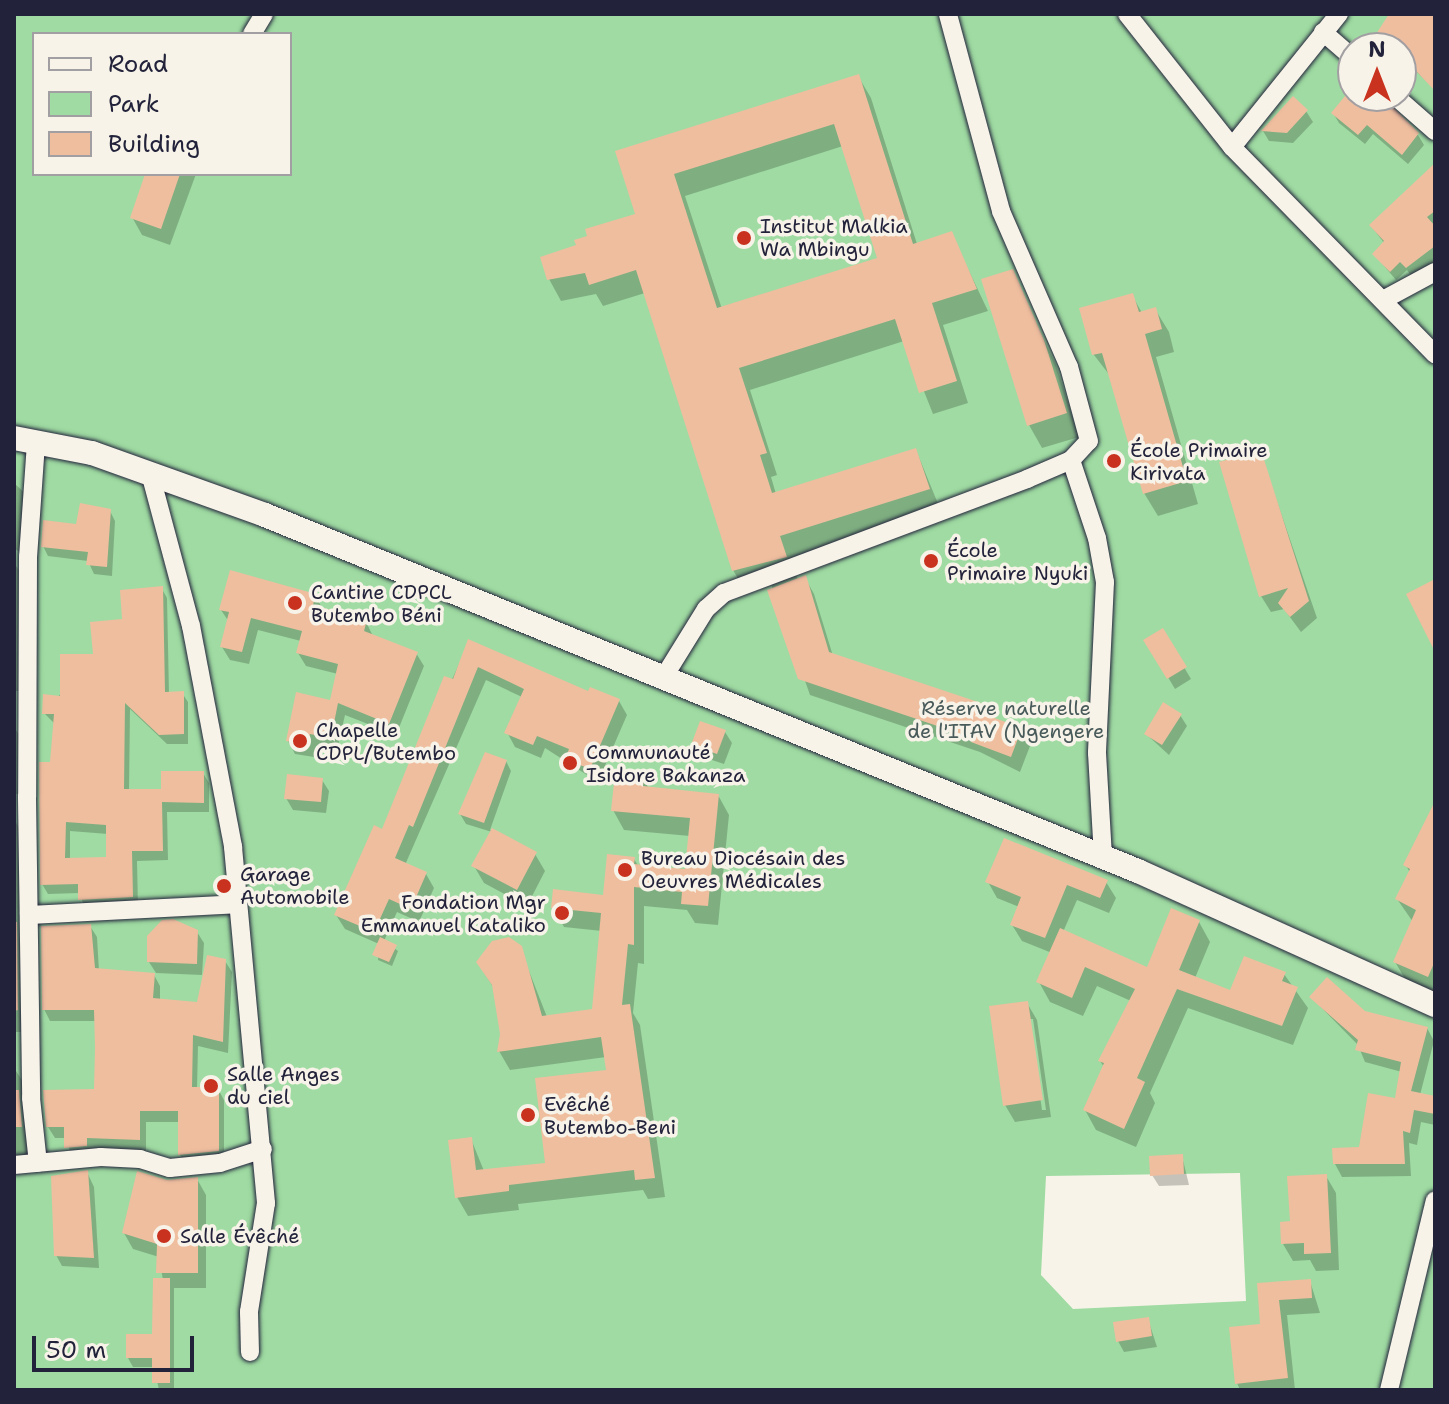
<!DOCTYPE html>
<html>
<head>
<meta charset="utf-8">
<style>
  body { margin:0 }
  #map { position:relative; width:1449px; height:1404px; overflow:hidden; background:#f7f3e8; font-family:"Shantell Sans",sans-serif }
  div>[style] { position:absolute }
  .green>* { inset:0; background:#9fdba2 }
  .shadow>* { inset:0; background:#0003 }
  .building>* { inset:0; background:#efbe9f }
  .roads { filter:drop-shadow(0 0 2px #22223b) drop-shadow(0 0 2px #22223b) }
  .minor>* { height:18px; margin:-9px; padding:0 9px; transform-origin:9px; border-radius:9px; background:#f7f3e8 }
  .tertiary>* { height:24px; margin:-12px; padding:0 12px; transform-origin:12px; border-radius:12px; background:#f7f3e8 }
  .dots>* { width:22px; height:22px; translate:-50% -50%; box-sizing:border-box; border:4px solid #f7f3e8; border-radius:50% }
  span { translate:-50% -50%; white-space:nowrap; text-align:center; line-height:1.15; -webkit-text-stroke:7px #f7f3e8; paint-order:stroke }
  .poi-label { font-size:20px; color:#22223b }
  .left { translate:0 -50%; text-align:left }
  .right { translate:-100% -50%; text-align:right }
  .park-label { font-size:20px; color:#485a5a }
  .frame { position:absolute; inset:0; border:16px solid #22223b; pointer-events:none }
  .legend { position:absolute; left:32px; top:32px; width:260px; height:144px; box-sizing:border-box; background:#f7f3e8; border:2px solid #a29fa3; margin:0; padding:10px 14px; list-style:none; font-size:24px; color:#22223b }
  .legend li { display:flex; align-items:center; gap:16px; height:40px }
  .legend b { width:40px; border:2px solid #a29fa3 }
  .north { position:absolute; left:1337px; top:32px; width:80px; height:80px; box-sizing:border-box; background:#f7f3e8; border:2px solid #a29fa3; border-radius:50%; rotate:0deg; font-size:22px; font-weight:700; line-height:32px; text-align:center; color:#22223b }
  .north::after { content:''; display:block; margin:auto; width:28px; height:36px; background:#c8321e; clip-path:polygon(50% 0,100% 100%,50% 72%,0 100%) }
  .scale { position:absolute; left:32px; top:1336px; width:162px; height:36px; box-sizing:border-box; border:4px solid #22223b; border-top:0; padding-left:10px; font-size:24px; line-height:28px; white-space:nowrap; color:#22223b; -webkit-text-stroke:6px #f7f3e8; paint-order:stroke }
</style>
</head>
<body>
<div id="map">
  <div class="green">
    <i style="clip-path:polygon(evenodd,14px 14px,1435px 14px,1435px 1390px,14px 1390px,14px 14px,34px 34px,290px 34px,290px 174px,34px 174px,34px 34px,14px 14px,1353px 48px,1401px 48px,1401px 96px,1353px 96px,1353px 48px,14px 14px,1240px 1173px,1246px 1301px,1073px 1309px,1041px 1275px,1046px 1176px,1240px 1173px)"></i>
  </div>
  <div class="shadow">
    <i style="clip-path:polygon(1393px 14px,1435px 14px,1435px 89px,1409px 65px,1401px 75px,1401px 48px,1372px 48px)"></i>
    <i style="clip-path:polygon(1353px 74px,1353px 89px,1347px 78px)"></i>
    <i style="clip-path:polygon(evenodd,858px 76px,871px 98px,917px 244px,951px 233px,988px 311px,943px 325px,968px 403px,933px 414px,904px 341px,750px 390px,777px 475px,771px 477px,776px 494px,916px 450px,941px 511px,791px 558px,798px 580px,805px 578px,814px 594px,833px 656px,980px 704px,987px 717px,1020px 730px,1030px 746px,1020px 772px,980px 752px,810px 695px,771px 584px,746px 592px,733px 570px,645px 293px,603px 306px,596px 294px,561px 301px,549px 279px,579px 247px,638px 215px,617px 152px,858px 76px,843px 146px,879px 260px,722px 309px,685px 196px,843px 146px)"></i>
    <i style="clip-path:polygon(1353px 89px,1353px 96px,1385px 96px,1382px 100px,1418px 135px,1424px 145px,1408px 164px,1373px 134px,1365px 144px,1339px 123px,1333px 113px)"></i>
    <i style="clip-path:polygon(1306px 111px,1313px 122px,1293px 143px,1269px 141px,1263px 131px)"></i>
    <i style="clip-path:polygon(1435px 166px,1435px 262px,1412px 277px,1407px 270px,1396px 280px,1374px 254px,1385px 244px,1371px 226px)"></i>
    <i style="clip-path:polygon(147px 174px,196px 174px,170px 245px,142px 235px,132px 217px)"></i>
    <i style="clip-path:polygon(1012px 272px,1056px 365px,1079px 437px,1042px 448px,1029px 425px)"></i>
    <i style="clip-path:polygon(1132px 295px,1142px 313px,1155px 309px,1169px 332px,1174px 352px,1156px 357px,1198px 504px,1158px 516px,1144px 493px,1111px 377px,1094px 355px,1081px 310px)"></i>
    <i style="clip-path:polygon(1260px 452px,1317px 618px,1301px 632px,1284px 609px,1271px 612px,1261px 596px)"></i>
    <i style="clip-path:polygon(14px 483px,27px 495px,23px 555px,14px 548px)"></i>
    <i style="clip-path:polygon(110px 511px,115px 521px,112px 576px,94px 574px,88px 561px,48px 556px,43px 546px)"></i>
    <i style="clip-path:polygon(14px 563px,22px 575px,21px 691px,14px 691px)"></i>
    <i style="clip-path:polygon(evenodd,162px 589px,167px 598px,169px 694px,182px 693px,188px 702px,188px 744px,167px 744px,130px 709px,129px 791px,163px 791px,203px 773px,209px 783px,209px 812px,167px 812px,168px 860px,137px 861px,138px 907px,85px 910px,80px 893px,48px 894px,42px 884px,55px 724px,44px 713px,124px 621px,162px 589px,70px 831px,108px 834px,108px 858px,70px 860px,70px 831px)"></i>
    <i style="clip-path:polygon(315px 596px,323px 609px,366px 622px,373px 636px,416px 653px,424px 666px,396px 735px,345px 715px,337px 750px,316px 746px,314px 757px,295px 754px,288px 741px,331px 702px,338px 674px,306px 666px,298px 653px,301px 641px,258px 630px,249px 664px,230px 660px,222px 647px,229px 622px,221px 610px)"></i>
    <i style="clip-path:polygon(1162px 630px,1191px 679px,1175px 689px,1146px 640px)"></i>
    <i style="clip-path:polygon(469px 642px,589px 694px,619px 701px,627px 715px,598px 782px,545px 748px,541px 758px,515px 747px,507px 732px,522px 697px,486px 680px,405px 865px,426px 874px,434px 888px,419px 922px,397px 912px,384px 941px,398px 951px,392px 966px,378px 960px,379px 944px,345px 929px,336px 915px,383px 832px)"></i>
    <i style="clip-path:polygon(1180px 715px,1187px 726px,1169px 755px,1146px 734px)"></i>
    <i style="clip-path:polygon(14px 727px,21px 738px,21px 794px,14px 794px)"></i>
    <i style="clip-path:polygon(725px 732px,732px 743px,724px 764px,700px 756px,694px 745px)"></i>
    <i style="clip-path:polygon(506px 761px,511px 771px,490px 830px,535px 854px,545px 871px,527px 906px,484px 883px,474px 866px,492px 832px,466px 824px,460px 814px)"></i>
    <i style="clip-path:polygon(643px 778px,649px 789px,718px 795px,729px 815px,718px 925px,695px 923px,687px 910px,644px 906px,644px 964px,638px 963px,633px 1013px,640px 1025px,665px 1197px,648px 1199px,643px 1190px,518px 1204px,519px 1210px,468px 1216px,457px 1197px,471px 1139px,484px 1171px,547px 1164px,608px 1072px,606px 1057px,510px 1070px,499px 1051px,502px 1034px,495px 990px,478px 963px,520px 948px,547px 1017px,594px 1011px,602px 931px,564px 927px,553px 908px,605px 897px,634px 859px,639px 867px,686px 871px,690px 836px,624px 830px,613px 810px)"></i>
    <i style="clip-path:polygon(322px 780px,329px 791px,326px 813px,293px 810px,286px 798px)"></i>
    <i style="clip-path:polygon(14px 819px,21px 831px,24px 1032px,15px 1032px,16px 1071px,24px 1083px,30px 1164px,14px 1167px)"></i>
    <i style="clip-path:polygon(1435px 825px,1435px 994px,1407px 982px,1395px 962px,1413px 922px,1397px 899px,1410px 873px,1406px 865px)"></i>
    <i style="clip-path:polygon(988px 882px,1106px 882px,1116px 898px,1109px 913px,1077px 900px,1063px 932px,1148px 970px,1199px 922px,1210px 942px,1195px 978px,1231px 992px,1284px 974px,1308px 1008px,1293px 1045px,1188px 1008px,1150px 1093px,1155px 1103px,1136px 1147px,1096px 1130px,1085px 1110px,1104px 1067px,1100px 1061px,1131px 1001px,1097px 986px,1083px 1016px,1050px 1002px,1039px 982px,1052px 953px,1022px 941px,1012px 925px,1019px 907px,997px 898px)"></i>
    <i style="clip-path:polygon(90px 926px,97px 937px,99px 971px,154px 975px,160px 986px,160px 1001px,198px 1004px,225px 961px,232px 972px,228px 1053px,198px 1046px,197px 1089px,218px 1089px,224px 1100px,224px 1162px,187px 1166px,180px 1155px,180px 1122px,146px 1122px,146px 1150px,93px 1149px,72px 1159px,66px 1138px,55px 1138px,48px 1127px,96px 1091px,96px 1021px,50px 1021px,44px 1009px)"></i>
    <i style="clip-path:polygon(197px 932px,204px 943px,202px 975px,156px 973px,149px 962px)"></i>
    <i style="clip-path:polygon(1312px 998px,1427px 1028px,1434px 1041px,1420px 1095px,1435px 1098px,1435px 1125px,1421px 1122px,1417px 1145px,1409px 1143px,1411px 1176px,1342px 1177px,1335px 1164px,1360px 1149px,1397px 1100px,1402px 1072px,1365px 1062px,1358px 1045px)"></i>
    <i style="clip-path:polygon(evenodd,1027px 1003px,1037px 1020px,1051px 1117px,1015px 1122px,1005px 1105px,1027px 1003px,1029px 1019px,1033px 1019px,1046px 1110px,1042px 1110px,1029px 1019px)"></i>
    <i style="clip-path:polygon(1182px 1156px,1189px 1185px,1159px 1186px,1152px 1175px)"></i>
    <i style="clip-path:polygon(87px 1172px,94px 1187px,99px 1268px,62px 1266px,56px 1255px)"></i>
    <i style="clip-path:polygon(1326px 1176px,1336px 1193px,1339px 1270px,1316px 1271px,1310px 1260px,1293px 1261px,1283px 1244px,1292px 1223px)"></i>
    <i style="clip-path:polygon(197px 1179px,206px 1195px,206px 1288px,174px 1288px,174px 1390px,159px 1390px,154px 1367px,133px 1367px,128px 1358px,154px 1336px,163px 1280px,159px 1257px,133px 1249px,124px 1233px,167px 1182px)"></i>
    <i style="clip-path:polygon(1310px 1281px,1320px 1313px,1287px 1315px,1295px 1390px,1240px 1390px,1237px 1383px,1262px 1325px,1259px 1284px)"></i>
    <i style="clip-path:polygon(1148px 1319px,1157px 1347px,1124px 1352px,1118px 1341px)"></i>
  </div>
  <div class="building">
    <i style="clip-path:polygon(1389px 14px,1435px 14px,1435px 91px,1401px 55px,1401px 48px,1367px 48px)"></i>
    <i style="clip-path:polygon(evenodd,859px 74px,913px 244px,952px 231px,977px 289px,932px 303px,957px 381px,919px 393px,895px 319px,739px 368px,767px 453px,760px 455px,772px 493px,916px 448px,930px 489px,780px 536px,787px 557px,732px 571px,636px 270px,589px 285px,585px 273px,547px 280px,540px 257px,576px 245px,574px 240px,587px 236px,585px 229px,635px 214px,615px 151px,859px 74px,834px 124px,877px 258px,717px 308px,674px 174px,834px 124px)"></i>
    <i style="clip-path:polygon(1293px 96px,1308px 110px,1287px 133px,1261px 131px)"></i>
    <i style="clip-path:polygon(1345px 96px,1382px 96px,1419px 133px,1402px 155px,1367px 125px,1358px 135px,1331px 113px)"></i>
    <i style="clip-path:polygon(1435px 163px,1435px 211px,1427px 217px,1435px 226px,1435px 246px,1406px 268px,1400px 262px,1390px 272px,1372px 254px,1384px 241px,1369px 225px)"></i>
    <i style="clip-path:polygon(145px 174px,180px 174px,161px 229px,130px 218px)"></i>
    <i style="clip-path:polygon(1013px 269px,1044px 340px,1067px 413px,1027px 426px,981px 279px)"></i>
    <i style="clip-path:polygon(1133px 293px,1139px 312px,1156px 307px,1162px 329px,1145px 334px,1187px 481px,1143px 494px,1102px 353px,1092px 355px,1079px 308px)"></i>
    <i style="clip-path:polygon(1261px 450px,1309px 601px,1290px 617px,1278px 603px,1288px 588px,1259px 597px,1219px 462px)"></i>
    <i style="clip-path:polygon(80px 503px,111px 509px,107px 567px,86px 565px,88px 552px,41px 547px,43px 520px,76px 524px)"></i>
    <i style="clip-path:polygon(230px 570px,316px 594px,313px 605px,367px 620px,364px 631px,418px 652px,389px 724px,338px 703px,331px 738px,310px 734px,307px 745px,286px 741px,296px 692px,330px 700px,338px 664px,296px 653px,302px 631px,251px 618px,242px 652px,220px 647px,229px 612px,219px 610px)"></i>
    <i style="clip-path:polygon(806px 575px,829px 652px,981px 703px,978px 712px,1022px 728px,1011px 757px,971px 742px,973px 738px,798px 679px,767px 590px)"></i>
    <i style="clip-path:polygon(1435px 579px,1435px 652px,1406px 594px)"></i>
    <i style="clip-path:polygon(evenodd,163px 586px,165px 692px,184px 691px,184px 734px,159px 735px,125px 703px,124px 789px,161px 789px,161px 771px,204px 771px,204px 803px,162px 802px,163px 851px,132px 851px,133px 897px,78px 900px,78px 884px,40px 885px,39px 762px,50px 762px,54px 714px,42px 714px,43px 694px,60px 696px,60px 654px,93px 654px,90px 622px,122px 619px,120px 590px,163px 586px,66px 822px,106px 825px,106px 857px,65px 858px,66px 822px)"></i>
    <i style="clip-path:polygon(1163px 628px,1187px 667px,1167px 679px,1143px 640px)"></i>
    <i style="clip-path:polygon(468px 639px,588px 691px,590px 687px,620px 699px,590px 769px,565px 759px,569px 749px,537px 736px,533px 745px,504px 733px,524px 689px,478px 667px,413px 827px,409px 825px,395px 858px,427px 872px,411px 909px,389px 899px,374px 932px,334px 915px,374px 825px,382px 829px,444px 676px,453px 679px)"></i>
    <i style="clip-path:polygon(1163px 702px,1182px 714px,1162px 745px,1144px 734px)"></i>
    <i style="clip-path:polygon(700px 721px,726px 730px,717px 754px,691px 745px)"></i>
    <i style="clip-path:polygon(485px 752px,507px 760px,484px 823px,458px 814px)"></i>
    <i style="clip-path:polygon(615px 773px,644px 776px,643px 786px,719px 794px,708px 906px,681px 904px,682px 892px,634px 887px,634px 945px,628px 944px,622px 1005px,630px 1004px,655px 1178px,635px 1180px,634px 1170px,509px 1185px,509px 1191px,455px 1198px,448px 1140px,472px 1137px,476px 1170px,545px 1163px,535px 1078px,606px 1070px,601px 1037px,497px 1052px,500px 1034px,492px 985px,476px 962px,492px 941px,509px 937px,522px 946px,542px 1016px,592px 1009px,601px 913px,551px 908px,553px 889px,603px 895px,607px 854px,635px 857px,634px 864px,685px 869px,690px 818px,611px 811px)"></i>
    <i style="clip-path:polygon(287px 774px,323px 778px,321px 802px,284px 799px)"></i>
    <i style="clip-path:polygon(1435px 801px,1435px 961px,1428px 977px,1393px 962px,1416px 910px,1395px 899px,1410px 869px,1403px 865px)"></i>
    <i style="clip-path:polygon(492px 828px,537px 852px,517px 890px,471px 866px)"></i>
    <i style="clip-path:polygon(1004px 838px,1108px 880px,1100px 898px,1067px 885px,1045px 938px,1010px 925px,1021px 897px,985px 882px)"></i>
    <i style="clip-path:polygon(1171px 908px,1200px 920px,1179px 970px,1230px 990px,1244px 956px,1286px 972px,1282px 981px,1298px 987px,1282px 1026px,1177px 989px,1137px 1078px,1145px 1082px,1124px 1129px,1083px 1110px,1104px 1063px,1098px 1061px,1135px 989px,1085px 967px,1072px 998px,1036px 982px,1060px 928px,1147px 967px)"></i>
    <i style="clip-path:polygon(173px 919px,198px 930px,197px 964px,147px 962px,147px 936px,162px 920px)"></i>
    <i style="clip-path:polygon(14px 922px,17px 922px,18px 1010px,14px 1011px)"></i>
    <i style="clip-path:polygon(91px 924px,95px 968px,155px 973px,153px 998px,197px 1002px,207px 955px,226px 959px,223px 1042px,193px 1035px,192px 1087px,219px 1087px,219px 1151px,178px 1155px,178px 1111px,140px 1111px,140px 1140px,87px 1138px,87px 1146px,64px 1148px,64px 1127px,46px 1127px,43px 1090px,94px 1089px,95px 1048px,94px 1010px,42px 1010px,41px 926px)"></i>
    <i style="clip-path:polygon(380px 937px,397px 945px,389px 962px,372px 955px)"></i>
    <i style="clip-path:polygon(1327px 977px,1365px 1011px,1428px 1027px,1411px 1091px,1435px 1096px,1435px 1114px,1414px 1110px,1410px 1133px,1403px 1131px,1405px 1164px,1333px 1164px,1332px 1148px,1359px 1147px,1368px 1093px,1395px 1098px,1401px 1062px,1355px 1050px,1358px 1040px,1309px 997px)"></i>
    <i style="clip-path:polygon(1028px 1001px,1043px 1100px,1003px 1106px,989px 1006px)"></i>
    <i style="clip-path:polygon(14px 1090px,19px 1090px,22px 1127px,14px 1127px)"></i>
    <i style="clip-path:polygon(1183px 1154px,1184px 1174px,1150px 1176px,1149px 1156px)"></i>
    <i style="clip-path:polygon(88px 1170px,94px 1258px,54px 1256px,51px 1176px)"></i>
    <i style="clip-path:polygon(137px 1171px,167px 1180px,198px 1177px,198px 1273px,156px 1273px,157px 1244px,122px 1233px)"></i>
    <i style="clip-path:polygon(1327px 1174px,1331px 1253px,1304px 1254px,1304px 1243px,1281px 1244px,1280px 1222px,1290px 1221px,1287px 1176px)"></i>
    <i style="clip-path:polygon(153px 1278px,170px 1278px,170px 1383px,152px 1383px,152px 1358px,126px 1358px,126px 1334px,152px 1334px)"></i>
    <i style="clip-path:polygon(1311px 1279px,1312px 1298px,1279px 1300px,1288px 1378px,1235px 1384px,1229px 1327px,1260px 1324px,1257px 1283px)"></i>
    <i style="clip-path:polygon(1149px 1317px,1152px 1336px,1116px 1342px,1113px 1322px)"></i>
  </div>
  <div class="roads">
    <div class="minor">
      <i style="left:1127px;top:14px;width:169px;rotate:51.7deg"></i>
      <i style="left:1232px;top:147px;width:290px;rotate:45.6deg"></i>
      <i style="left:1323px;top:32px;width:40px;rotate:41deg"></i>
      <i style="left:252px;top:34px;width:23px;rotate:-59deg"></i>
      <i style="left:1395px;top:96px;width:53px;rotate:41.2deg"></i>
      <i style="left:1232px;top:147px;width:171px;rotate:-51.2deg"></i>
      <i style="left:1383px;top:300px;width:59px;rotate:-28.3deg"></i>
      <i style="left:36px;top:443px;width:114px;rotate:94deg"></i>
      <i style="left:28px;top:557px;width:240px;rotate:90.2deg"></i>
      <i style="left:27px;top:797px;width:301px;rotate:89.2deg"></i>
      <i style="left:31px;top:1098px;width:65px;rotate:83.9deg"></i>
      <i style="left:1071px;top:460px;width:82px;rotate:71.6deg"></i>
      <i style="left:1097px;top:538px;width:45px;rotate:79.7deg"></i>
      <i style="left:1105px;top:582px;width:171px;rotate:92.7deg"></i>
      <i style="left:1097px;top:753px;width:104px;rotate:86.7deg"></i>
      <i style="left:150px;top:473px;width:158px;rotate:75deg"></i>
      <i style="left:191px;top:626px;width:225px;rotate:79.2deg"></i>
      <i style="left:233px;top:847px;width:358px;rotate:84.7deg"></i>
      <i style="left:266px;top:1203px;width:110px;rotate:98.9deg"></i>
      <i style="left:249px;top:1312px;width:40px;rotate:88.6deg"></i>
      <i style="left:662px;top:680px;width:84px;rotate:-58.2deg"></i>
      <i style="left:706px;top:609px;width:24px;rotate:-42deg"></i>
      <i style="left:724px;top:593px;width:324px;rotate:-20.6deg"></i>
      <i style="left:1027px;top:479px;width:48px;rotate:-23.4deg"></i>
      <i style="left:1071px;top:460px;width:26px;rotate:-47deg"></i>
      <i style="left:1089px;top:441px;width:77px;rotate:-105.1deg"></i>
      <i style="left:1069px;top:367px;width:170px;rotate:-113.6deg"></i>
      <i style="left:1001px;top:211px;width:204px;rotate:-105.1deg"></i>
      <i style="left:29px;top:915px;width:208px;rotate:-3deg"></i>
      <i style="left:14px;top:1165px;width:87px;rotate:-5.3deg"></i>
      <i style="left:101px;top:1157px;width:39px;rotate:3deg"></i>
      <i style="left:140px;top:1159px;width:31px;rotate:17deg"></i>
      <i style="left:170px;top:1168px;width:50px;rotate:-5.7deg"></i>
      <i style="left:220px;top:1163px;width:45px;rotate:-18deg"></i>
      <i style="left:1389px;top:1390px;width:195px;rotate:-76.4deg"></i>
    </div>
    <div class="tertiary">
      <i style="left:14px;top:438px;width:79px;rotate:10.9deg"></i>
      <i style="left:92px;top:453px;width:184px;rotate:19.7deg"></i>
      <i style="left:265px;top:515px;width:943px;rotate:22.19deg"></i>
      <i style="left:1138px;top:871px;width:326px;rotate:24.3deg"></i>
    </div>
  </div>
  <div class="dots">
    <i style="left:744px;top:238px;background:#c8321e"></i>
    <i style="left:1114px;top:461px;background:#c8321e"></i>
    <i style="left:931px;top:561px;background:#c8321e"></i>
    <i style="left:295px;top:603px;background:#c8321e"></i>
    <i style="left:300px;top:741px;background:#c8321e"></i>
    <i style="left:570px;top:763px;background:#c8321e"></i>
    <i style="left:625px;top:870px;background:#c8321e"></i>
    <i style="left:224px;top:886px;background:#c8321e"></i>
    <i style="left:562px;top:913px;background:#c8321e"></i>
    <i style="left:211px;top:1086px;background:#c8321e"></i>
    <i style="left:528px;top:1115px;background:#c8321e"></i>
    <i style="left:164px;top:1236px;background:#c8321e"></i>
  </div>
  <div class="poi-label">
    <span class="left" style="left:760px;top:238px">Institut Malkia<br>Wa Mbingu</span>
    <span class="left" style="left:1130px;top:462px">École Primaire<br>Kirivata</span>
    <span class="left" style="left:947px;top:562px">École<br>Primaire Nyuki</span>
    <span class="left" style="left:311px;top:604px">Cantine CDPCL<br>Butembo Béni</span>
    <span class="left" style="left:316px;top:742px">Chapelle<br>CDPL/Butembo</span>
    <span class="left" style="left:586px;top:764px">Communauté<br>Isidore Bakanza</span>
    <span class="left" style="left:641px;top:870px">Bureau Diocésain des<br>Oeuvres Médicales</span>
    <span class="left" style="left:240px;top:886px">Garage<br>Automobile</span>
    <span class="right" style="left:546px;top:914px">Fondation Mgr<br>Emmanuel Kataliko</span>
    <span class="left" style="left:227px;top:1086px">Salle Anges<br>du ciel</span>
    <span class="left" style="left:544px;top:1116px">Evêché<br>Butembo-Beni</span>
    <span class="left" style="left:180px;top:1236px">Salle Évêché</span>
  </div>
  <div class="park-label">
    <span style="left:1006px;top:720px">Réserve naturelle<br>de l'ITAV (Ngengere</span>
  </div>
  <div class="frame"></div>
  <ul class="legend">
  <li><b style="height:10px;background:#f7f3e8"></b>Road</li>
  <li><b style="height:22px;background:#9fdba2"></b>Park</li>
  <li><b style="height:22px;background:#efbe9f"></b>Building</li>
  </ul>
  <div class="north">N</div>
  <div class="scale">50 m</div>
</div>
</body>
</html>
